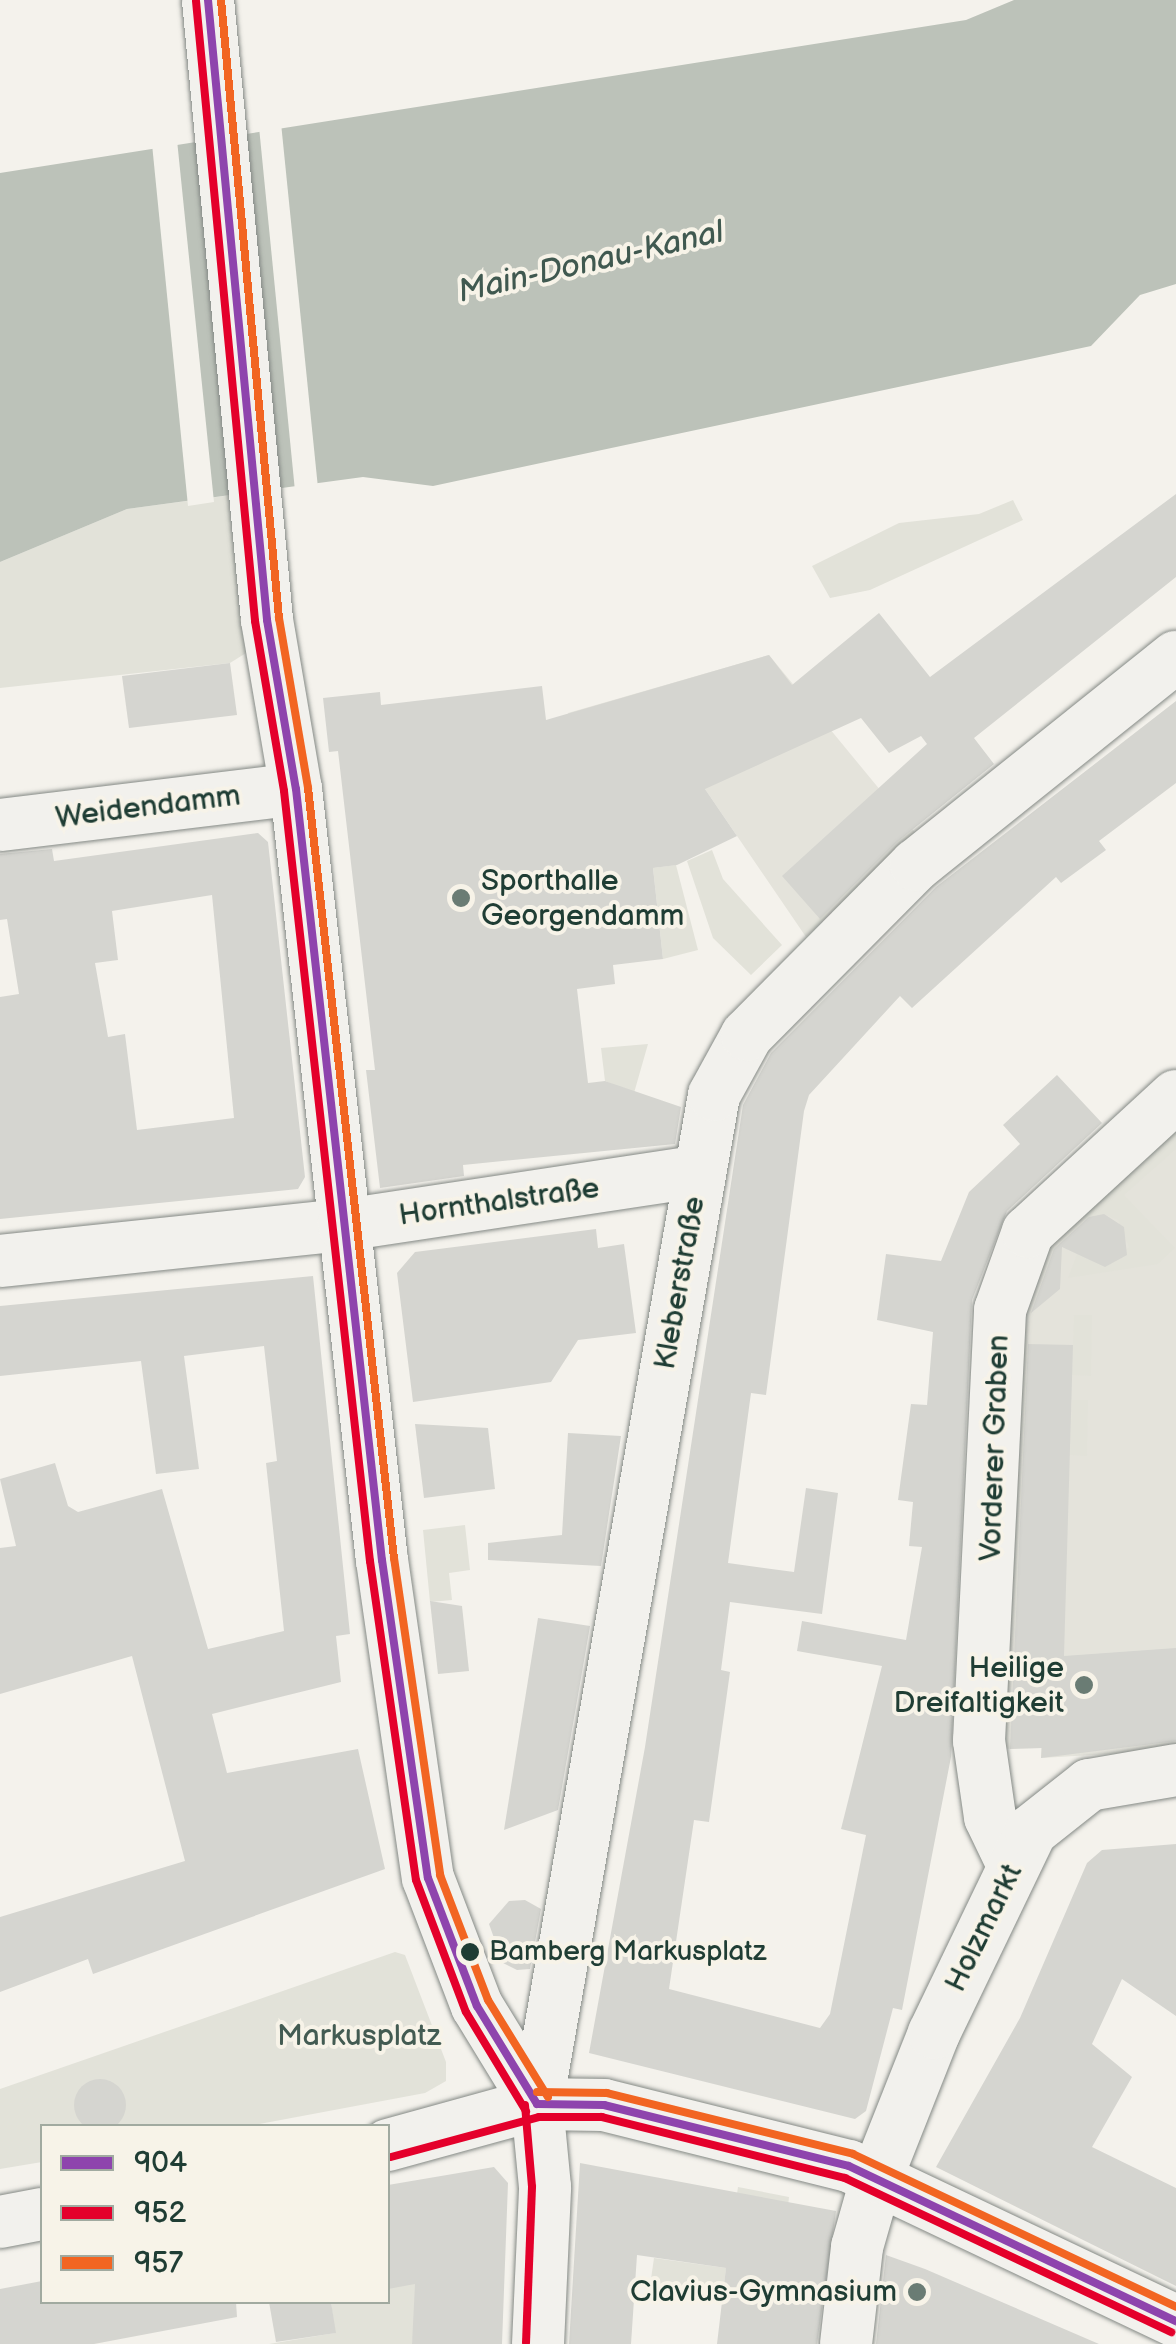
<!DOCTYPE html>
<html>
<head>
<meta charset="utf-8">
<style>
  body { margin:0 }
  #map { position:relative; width:1176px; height:2344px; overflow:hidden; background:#f4f2ec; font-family:"Balsamiq Sans",sans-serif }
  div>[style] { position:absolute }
  .built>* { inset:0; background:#e4e3db }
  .green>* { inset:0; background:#e2e2d9 }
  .water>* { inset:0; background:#bcc2b9 }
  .pier>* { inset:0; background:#f4f2ec }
  .building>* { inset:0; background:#d5d5d0 }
  .round { border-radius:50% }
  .roads { filter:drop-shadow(0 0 2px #848985) drop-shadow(0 0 2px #848985) }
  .minor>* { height:52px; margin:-26px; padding:0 26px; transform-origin:26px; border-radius:26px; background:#f2f1ed }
  .bus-1>* { height:8px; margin:-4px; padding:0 4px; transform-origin:4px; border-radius:4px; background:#8e44ad }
  .bus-2>* { height:8px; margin:-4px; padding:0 4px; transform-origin:4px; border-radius:4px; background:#e4002b }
  .bus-3>* { height:8px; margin:-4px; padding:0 4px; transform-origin:4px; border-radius:4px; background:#f26522 }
  .dots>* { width:28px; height:28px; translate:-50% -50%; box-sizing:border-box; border:5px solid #f7f3e8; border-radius:50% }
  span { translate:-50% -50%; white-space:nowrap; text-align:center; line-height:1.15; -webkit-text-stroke:8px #f7f3e8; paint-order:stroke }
  .bus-label { font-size:28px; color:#1f3d34 }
  .left { translate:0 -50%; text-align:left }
  .street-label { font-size:30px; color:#1f3d34 }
  .poi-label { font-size:30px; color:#1f3d34 }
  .right { translate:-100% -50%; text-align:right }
  .park-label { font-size:30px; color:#435b52 }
  .water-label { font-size:32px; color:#405950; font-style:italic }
  .legend { position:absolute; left:40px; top:2124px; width:350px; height:180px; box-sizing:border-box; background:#f7f3e8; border:2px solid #a1aaa0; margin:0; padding:12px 18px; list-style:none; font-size:30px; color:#1f3d34 }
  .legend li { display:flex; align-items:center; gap:20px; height:50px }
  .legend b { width:50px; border:2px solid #a1aaa0 }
</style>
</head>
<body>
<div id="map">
  <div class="built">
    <i style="clip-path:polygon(769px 655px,918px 836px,806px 937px,705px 789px,693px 740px,575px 769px,568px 713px)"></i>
    <i style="clip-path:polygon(1176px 1115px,1176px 1750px,1041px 1758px,1041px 1748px,989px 1749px,1022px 1272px)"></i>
  </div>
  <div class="green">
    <i style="clip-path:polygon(261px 491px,281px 631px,230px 663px,0 688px,0 562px,127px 509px)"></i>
    <i style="clip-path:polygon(1013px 500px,1023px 520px,870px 590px,830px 598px,812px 566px,899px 523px,979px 514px)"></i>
    <i style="clip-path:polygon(712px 850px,723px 879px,782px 945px,751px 975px,713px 938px,687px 861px)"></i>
    <i style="clip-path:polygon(676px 865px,698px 950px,663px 959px,653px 868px)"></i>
    <i style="clip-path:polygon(648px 1044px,634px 1093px,605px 1081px,601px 1048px)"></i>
    <i style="clip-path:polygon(1176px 1115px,1176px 1149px,1124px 1195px,1175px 1248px,1158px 1264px,1068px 1278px,1080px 1246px,1105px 1267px,1129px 1247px,1118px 1220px,1104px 1214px,1087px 1223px,1074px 1202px)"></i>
    <i style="clip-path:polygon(1074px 1315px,1092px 1315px,1091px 1376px,1072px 1375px)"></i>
    <i style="clip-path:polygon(1072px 1400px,1088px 1400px,1087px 1456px,1070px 1455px)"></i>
    <i style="clip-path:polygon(465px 1525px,470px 1570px,449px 1573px,452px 1600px,430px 1602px,423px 1530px)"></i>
    <i style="clip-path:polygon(395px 1952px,405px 1955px,446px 2062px,446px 2081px,425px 2093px,248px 2126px,42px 2126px,42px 2162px,0 2169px,0 2089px)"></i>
    <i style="clip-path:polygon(738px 2187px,789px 2197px,784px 2241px,758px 2275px,726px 2269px,722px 2302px,649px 2293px,654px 2258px,726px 2268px)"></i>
    <i style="clip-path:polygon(427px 2248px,412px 2344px,269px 2344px,335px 2333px,331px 2302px,388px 2302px,388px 2257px)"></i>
  </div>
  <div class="water">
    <i style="clip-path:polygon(1014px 0,1176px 0,1176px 284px,1140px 295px,1091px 346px,433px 486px,363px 477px,127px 509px,0 562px,0 173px,966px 20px)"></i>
  </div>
  <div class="pier">
    <i style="clip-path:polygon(281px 123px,318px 488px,295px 491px,259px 127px)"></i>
    <i style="clip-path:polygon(177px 140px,214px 502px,188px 506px,152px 144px)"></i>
  </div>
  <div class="building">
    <i style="clip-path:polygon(1176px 494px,1176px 577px,974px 738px,994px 764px,897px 842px,820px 919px,782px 876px,927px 744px,921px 736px,889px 753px,861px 718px,705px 789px,737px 836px,677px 865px,653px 868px,663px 959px,613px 965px,615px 984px,577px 989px,588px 1083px,605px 1081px,681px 1107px,675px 1144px,463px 1165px,464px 1176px,380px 1188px,366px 1070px,375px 1070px,338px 751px,329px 752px,323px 698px,380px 692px,381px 705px,542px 686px,546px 720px,769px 655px,792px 685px,879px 613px,930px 677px)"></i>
    <i style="clip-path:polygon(230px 663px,237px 715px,129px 728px,122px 676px)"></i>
    <i style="clip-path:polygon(1176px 701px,1176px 783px,1099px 841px,1106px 850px,1061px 883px,1056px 877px,912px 1008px,900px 996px,809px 1095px,804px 1111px,766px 1395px,751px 1393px,728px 1563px,794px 1572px,806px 1488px,838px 1493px,822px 1614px,730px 1602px,721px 1670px,730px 1672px,709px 1822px,694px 1820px,669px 1989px,820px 2028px,830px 2014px,866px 1835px,841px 1829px,882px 1666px,797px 1651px,802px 1621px,906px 1640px,922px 1547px,909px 1546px,913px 1502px,898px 1500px,911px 1404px,927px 1405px,933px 1332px,877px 1320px,886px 1254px,941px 1261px,969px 1192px,1020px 1144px,1003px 1125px,1057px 1075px,1102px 1123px,1007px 1211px,972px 1300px,951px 1757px,902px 2010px,893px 2008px,866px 2111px,855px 2119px,589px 2053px,645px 1747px,743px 1105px,771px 1053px,936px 887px)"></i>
    <i style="clip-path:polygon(evenodd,258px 833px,268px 842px,305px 1177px,298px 1189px,0 1219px,0 997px,19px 994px,7px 919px,0 920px,0 854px,52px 849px,54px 861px,258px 833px,212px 895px,234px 1118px,137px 1130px,125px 1034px,108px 1037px,95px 963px,118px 960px,112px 911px,212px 895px)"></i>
    <i style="clip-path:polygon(1104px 1214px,1124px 1227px,1127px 1255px,1105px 1267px,1062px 1247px,1060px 1289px,1031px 1313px,1054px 1249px,1089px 1217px)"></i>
    <i style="clip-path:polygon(596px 1229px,598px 1248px,624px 1244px,636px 1333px,578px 1340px,551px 1382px,413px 1402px,397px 1273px,415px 1252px)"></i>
    <i style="clip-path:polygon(313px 1276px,350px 1634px,336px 1636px,341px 1682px,212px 1714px,227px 1773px,358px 1749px,385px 1869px,93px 1974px,88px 1959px,0 1992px,0 1917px,185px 1861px,132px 1656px,0 1694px,0 1548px,16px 1546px,0 1479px,55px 1463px,68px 1506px,78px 1512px,162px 1489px,208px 1649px,284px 1631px,266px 1463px,277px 1461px,264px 1346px,184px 1356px,199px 1469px,156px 1474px,141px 1361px,0 1376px,0 1306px)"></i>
    <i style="clip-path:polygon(1028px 1344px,1073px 1345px,1064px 1656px,1176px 1648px,1176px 1741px,1041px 1758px,1042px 1748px,1010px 1749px)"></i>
    <i style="clip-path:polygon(415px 1424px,488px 1428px,495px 1489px,424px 1498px)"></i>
    <i style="clip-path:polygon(568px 1433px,621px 1436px,601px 1566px,488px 1560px,488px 1543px,562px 1535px)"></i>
    <i style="clip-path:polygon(430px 1601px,462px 1606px,469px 1671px,438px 1674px)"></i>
    <i style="clip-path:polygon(538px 1618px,590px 1626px,558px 1810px,504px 1830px)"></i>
    <i style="clip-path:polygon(1176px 1844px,1176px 2016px,1122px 1979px,1092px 2044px,1132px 2077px,1092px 2147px,1176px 2188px,1176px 2286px,936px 2167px,1020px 2018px,1087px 1863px,1102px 1850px)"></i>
    <i style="clip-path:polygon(525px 1900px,541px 1909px,530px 1969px,517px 1970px,503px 1963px,489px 1924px,509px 1901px)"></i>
    <i class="round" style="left:74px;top:2079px;width:52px;height:52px"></i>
    <i style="clip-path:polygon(580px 2163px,836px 2211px,817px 2344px,717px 2344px,726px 2268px,637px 2255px,631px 2344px,569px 2344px)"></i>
    <i style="clip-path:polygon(494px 2167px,508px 2183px,502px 2344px,412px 2344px,415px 2284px,388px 2289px,388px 2185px)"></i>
    <i style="clip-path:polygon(886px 2255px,925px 2269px,1099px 2344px,876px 2344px)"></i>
    <i style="clip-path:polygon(42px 2281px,42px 2302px,236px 2302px,237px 2317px,94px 2344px,0 2344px,0 2289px)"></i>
    <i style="clip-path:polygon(269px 2302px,331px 2302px,336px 2333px,276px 2342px)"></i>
  </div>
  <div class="roads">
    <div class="minor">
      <i style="left:208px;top:0;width:623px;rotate:84.56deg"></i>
      <i style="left:267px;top:620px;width:171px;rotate:80.3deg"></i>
      <i style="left:296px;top:789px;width:776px;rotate:83.64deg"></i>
      <i style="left:382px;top:1560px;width:321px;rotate:81.8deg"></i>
      <i style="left:428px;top:1878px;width:137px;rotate:69.1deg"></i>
      <i style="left:477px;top:2006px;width:115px;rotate:58.5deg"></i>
      <i style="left:0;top:825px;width:298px;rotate:-6.9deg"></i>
      <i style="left:0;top:1261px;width:346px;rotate:-6deg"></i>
      <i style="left:344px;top:1225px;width:359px;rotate:-8.6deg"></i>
      <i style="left:1013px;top:1865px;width:53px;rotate:-115.6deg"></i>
      <i style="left:990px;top:1817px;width:77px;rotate:-98.2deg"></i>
      <i style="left:979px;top:1741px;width:432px;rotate:-87.2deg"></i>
      <i style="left:1000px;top:1310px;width:83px;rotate:-70.3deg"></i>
      <i style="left:1028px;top:1232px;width:201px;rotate:-42.6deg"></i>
      <i style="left:388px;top:2145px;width:155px;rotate:-15.4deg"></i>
      <i style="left:537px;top:2104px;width:67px;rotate:0.9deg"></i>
      <i style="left:604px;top:2105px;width:252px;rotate:14deg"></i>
      <i style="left:849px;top:2166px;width:362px;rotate:25.4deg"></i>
      <i style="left:0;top:2222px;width:43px;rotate:-10.8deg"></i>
      <i style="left:538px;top:2344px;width:157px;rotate:-87.4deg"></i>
      <i style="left:545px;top:2187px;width:83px;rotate:-95.5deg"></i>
      <i style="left:537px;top:2104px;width:1024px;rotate:-80.05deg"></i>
      <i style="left:714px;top:1095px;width:68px;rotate:-61.2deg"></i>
      <i style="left:747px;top:1035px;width:240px;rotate:-45.2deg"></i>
      <i style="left:916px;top:865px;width:333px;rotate:-38.7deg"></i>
      <i style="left:846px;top:2344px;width:98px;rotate:-83.5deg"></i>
      <i style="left:857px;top:2247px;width:73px;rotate:-74.1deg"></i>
      <i style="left:877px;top:2177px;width:155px;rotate:-68.4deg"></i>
      <i style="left:934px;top:2033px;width:224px;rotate:-64.3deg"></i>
      <i style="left:1031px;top:1831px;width:74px;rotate:-38.4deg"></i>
      <i style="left:1089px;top:1785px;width:88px;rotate:-9.8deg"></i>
    </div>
  </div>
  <div class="bus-1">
    <i style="left:208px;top:0;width:623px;rotate:84.56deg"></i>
    <i style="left:267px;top:620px;width:171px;rotate:80.3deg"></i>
    <i style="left:296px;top:789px;width:776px;rotate:83.64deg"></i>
    <i style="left:382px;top:1560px;width:321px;rotate:81.8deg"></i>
    <i style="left:428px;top:1878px;width:137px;rotate:69.1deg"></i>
    <i style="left:477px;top:2006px;width:115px;rotate:58.5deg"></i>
    <i style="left:537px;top:2104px;width:67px;rotate:0.9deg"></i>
    <i style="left:604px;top:2105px;width:252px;rotate:14deg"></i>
    <i style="left:849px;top:2166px;width:362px;rotate:25.4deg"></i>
  </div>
  <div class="bus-2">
    <i style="left:196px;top:1px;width:623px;rotate:84.56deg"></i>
    <i style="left:255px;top:621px;width:172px;rotate:80.3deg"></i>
    <i style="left:284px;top:791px;width:775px;rotate:83.63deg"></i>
    <i style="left:370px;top:1561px;width:322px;rotate:81.8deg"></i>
    <i style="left:416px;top:1880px;width:141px;rotate:69.3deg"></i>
    <i style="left:466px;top:2012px;width:116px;rotate:58.8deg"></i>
    <i style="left:525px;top:2105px;width:82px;rotate:85.1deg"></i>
    <i style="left:532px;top:2187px;width:156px;rotate:92.2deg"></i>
    <i style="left:391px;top:2157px;width:153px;rotate:-15.1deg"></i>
    <i style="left:539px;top:2117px;width:63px"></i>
    <i style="left:602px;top:2117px;width:251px;rotate:14.1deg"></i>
    <i style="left:845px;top:2178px;width:361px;rotate:25.3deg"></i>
  </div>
  <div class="bus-3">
    <i style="left:221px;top:0;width:621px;rotate:84.64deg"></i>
    <i style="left:279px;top:618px;width:172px;rotate:80.3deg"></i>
    <i style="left:308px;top:788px;width:775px;rotate:83.63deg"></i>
    <i style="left:394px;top:1558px;width:320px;rotate:81.7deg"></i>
    <i style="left:440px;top:1875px;width:134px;rotate:69deg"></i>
    <i style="left:488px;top:2000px;width:114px;rotate:58.3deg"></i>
    <i style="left:537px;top:2092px;width:70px;rotate:0.8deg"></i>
    <i style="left:607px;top:2093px;width:253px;rotate:13.9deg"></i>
    <i style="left:853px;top:2154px;width:357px;rotate:25.3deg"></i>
  </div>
  <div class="dots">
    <i style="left:461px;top:898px;background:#6a7c74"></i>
    <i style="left:1084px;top:1685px;background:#6a7c74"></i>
    <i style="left:470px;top:1952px;background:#1f3d34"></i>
    <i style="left:917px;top:2292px;background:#6a7c74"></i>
  </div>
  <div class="bus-label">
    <span class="left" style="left:489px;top:1952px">Bamberg Markusplatz</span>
  </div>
  <div class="street-label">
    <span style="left:148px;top:807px;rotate:-7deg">Weidendamm</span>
    <span style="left:499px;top:1202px;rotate:-8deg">Hornthalstraße</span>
    <span style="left:680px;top:1283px;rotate:-80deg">Kleberstraße</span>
    <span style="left:995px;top:1448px;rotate:-88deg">Vorderer Graben</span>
    <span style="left:984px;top:1928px;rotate:-64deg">Holzmarkt</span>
  </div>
  <div class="poi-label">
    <span class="left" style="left:481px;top:898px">Sporthalle<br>Georgendamm</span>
    <span class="right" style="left:1064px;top:1685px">Heilige<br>Dreifaltigkeit</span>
    <span class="right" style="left:897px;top:2292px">Clavius-Gymnasium</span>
  </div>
  <div class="park-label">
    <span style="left:359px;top:2036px">Markusplatz</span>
  </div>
  <div class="water-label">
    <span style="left:591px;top:263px;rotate:-13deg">Main-Donau-Kanal</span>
  </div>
  <ul class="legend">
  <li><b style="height:12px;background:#8e44ad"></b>904</li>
  <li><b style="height:12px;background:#e4002b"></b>952</li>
  <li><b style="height:12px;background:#f26522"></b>957</li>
  </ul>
</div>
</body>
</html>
